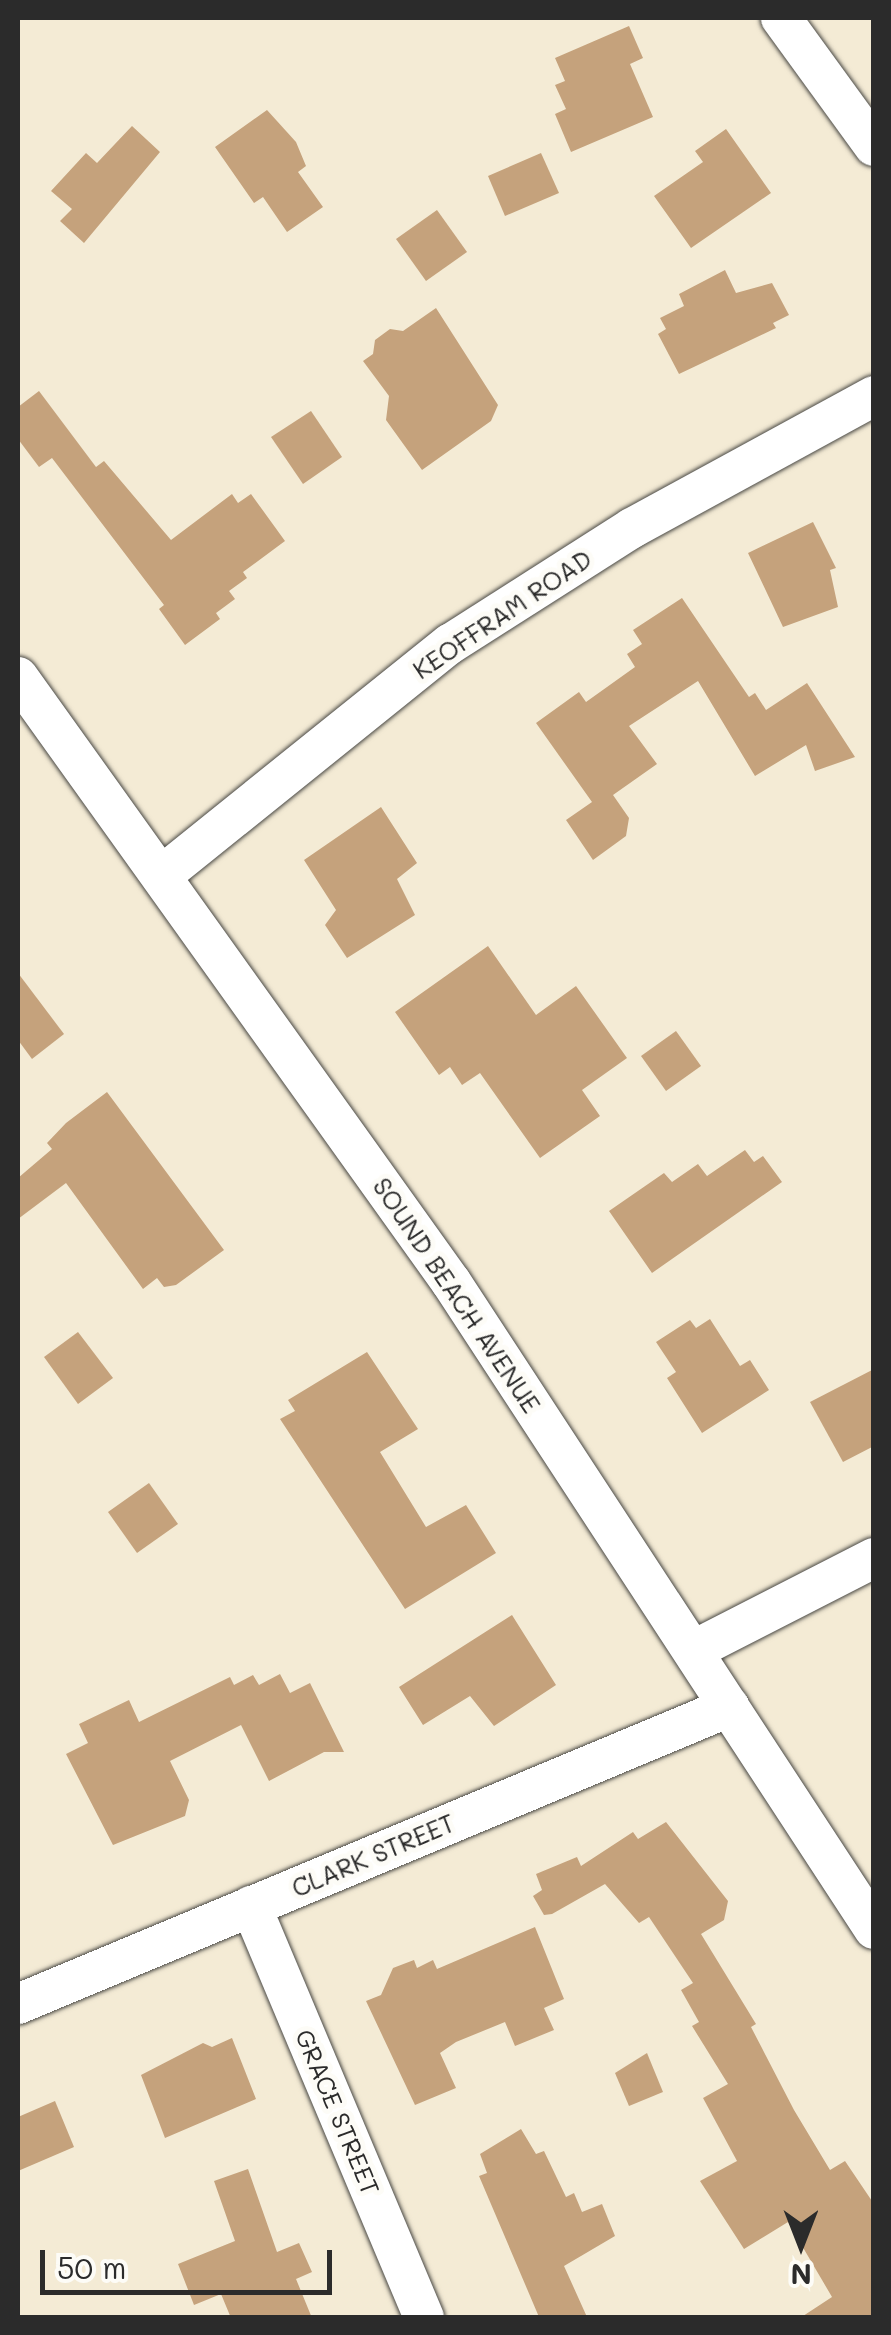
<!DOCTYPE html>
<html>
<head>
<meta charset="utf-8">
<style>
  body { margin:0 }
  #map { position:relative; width:891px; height:2335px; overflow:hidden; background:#f4ebd5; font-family:Mali,sans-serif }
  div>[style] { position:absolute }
  .building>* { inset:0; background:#c5a27c }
  .roads { filter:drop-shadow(0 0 2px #494844) drop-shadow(0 0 2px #494844) }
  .minor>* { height:40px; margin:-20px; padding:0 20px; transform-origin:20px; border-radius:20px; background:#fff }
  span { translate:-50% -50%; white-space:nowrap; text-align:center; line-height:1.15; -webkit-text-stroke:10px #fdfcf7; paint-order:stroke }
  .street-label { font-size:25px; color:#2b2b2b }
  .frame { position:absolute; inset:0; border:20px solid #2b2b2b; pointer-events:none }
  .north { position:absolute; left:751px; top:2195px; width:100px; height:100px; -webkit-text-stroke:8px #fdfcf7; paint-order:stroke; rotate:180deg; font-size:28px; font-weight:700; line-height:40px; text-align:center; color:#2b2b2b }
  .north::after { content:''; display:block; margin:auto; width:35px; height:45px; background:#2b2b2b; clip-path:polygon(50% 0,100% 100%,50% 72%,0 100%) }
  .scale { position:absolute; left:40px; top:2250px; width:292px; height:45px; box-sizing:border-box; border:5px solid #2b2b2b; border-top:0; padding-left:12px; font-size:30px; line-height:35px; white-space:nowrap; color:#2b2b2b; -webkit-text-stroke:8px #fdfcf7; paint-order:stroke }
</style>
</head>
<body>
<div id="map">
  <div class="building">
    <i style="clip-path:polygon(629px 26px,643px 58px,630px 64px,653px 117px,571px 152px,555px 114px,566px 109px,555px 85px,565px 81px,555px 58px)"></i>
    <i style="clip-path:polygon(267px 110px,296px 142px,306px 166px,298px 172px,323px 207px,287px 232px,263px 197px,254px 203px,215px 147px)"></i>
    <i style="clip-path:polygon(132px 126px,160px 152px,84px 243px,60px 221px,72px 209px,51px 191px,86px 153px,97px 163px)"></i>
    <i style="clip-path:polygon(726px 129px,771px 193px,691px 248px,654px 196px,703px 162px,695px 151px)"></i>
    <i style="clip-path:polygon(541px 153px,559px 193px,505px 216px,488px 176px)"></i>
    <i style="clip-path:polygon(437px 210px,467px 252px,426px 281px,396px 239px)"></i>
    <i style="clip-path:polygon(725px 270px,736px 293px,772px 283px,789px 315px,773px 323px,776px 328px,679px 374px,658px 334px,666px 329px,660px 318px,684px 306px,679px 294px)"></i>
    <i style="clip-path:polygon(436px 308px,498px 405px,491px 421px,422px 470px,386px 420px,389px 396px,363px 361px,373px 354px,375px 340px,390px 329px,403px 331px)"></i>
    <i style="clip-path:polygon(39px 391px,96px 467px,104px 461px,171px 540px,232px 494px,238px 503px,251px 494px,285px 541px,243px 572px,247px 578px,229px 591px,235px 599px,216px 613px,220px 619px,185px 645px,159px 609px,164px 605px,52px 458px,39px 467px,18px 439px,18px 407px)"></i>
    <i style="clip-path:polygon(311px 411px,342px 457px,303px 484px,271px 437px)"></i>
    <i style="clip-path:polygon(813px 522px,836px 568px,830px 570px,838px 607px,783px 627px,748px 553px)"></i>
    <i style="clip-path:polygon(682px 598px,749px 697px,755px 693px,766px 710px,807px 683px,855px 757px,815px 771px,806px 745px,755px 776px,698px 681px,629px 726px,657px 764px,613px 795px,629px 818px,626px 836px,593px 860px,566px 820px,592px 802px,536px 723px,579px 692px,586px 702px,635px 667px,627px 654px,642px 644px,633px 630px)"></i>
    <i style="clip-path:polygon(381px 807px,417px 863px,397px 879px,415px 915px,347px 958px,325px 925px,336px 910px,304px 860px)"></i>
    <i style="clip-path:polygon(488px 946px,536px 1015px,576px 986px,627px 1058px,582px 1090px,600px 1116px,540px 1158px,480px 1073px,462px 1085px,450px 1067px,439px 1075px,395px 1012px)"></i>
    <i style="clip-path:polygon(18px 973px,64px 1034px,32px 1059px,18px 1040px)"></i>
    <i style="clip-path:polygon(676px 1031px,701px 1066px,666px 1091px,641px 1056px)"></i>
    <i style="clip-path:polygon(107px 1092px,224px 1250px,176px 1285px,164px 1287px,157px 1278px,143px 1289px,66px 1183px,18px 1219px,18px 1178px,52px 1149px,47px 1143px,66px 1123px)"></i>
    <i style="clip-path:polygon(745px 1150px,754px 1162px,763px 1156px,782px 1182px,652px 1273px,609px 1211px,664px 1173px,672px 1182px,698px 1164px,707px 1176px)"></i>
    <i style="clip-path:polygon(710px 1319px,740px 1366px,750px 1360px,769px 1390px,702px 1433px,667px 1378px,676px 1372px,656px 1342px,690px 1320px,696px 1328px)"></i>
    <i style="clip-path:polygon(78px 1332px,113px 1378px,78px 1404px,44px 1357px)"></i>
    <i style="clip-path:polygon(367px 1352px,418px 1429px,380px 1452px,426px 1527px,466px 1505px,496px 1553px,405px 1609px,280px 1419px,295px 1411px,288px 1400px)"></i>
    <i style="clip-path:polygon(874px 1369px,874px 1446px,843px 1462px,810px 1402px)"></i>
    <i style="clip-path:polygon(149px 1483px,178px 1524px,137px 1553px,108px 1512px)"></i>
    <i style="clip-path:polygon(512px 1615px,556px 1685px,494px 1726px,470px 1696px,423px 1725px,399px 1687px)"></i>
    <i style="clip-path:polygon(280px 1674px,290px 1693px,310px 1683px,344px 1752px,324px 1752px,269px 1781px,241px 1725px,170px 1761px,189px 1800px,185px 1816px,113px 1845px,66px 1754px,88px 1743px,79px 1724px,129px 1700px,139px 1722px,230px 1677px,234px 1685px,253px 1675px,259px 1685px)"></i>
    <i style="clip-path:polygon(666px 1822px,728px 1901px,724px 1920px,701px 1934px,756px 2024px,751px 2027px,794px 2110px,830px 2170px,845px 2161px,874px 2204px,874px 2318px,800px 2318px,832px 2297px,788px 2222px,744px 2249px,700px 2181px,737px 2161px,703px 2098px,728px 2084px,692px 2026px,699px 2022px,681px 1990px,693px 1983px,649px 1917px,639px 1923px,605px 1884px,552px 1914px,544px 1915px,533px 1896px,542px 1890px,536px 1874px,577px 1857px,581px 1866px,633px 1832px,638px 1839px)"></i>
    <i style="clip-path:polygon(535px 1927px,564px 1999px,544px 2008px,554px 2030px,515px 2046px,505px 2022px,456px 2042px,440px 2053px,456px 2088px,415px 2105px,366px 2001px,381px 1995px,393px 1968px,414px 1960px,417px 1968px,433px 1960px,437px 1969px)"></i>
    <i style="clip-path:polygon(232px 2038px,256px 2099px,165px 2138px,141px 2075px,203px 2043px,212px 2047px)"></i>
    <i style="clip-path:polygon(647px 2053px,663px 2092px,629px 2106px,615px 2073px)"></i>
    <i style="clip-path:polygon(55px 2101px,74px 2147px,18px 2171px,18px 2117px)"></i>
    <i style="clip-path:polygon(521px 2129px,536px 2154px,544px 2151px,566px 2197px,574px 2193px,582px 2212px,602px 2204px,615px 2236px,564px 2266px,587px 2317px,539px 2317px,479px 2176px,487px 2173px,480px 2154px)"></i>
    <i style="clip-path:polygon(248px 2169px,277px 2252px,299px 2243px,312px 2272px,296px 2279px,312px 2318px,231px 2318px,221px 2294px,194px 2305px,178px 2264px,235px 2241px,214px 2181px)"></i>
  </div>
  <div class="roads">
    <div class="minor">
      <i style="left:781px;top:18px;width:158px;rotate:54deg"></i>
      <i style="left:18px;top:677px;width:744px;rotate:54.41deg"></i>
      <i style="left:451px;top:1282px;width:773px;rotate:56.82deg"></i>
      <i style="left:161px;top:876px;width:371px;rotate:-38.8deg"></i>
      <i style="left:450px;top:644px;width:216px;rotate:-32.5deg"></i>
      <i style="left:632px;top:528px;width:276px;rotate:-28.6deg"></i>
      <i style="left:694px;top:1650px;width:202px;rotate:-27.1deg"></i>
      <i style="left:251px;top:1906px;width:447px;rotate:67.2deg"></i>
      <i style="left:18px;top:2004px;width:771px;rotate:-22.67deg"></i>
    </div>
  </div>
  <div class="street-label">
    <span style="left:502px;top:614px;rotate:-34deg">KEOFFRAM ROAD</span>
    <span style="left:457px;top:1295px;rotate:56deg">SOUND BEACH AVENUE</span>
    <span style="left:373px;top:1855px;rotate:-23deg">CLARK STREET</span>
    <span style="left:338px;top:2112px;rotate:67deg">GRACE STREET</span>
  </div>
  <div class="frame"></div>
  <div class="north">N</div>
  <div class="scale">50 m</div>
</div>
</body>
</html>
